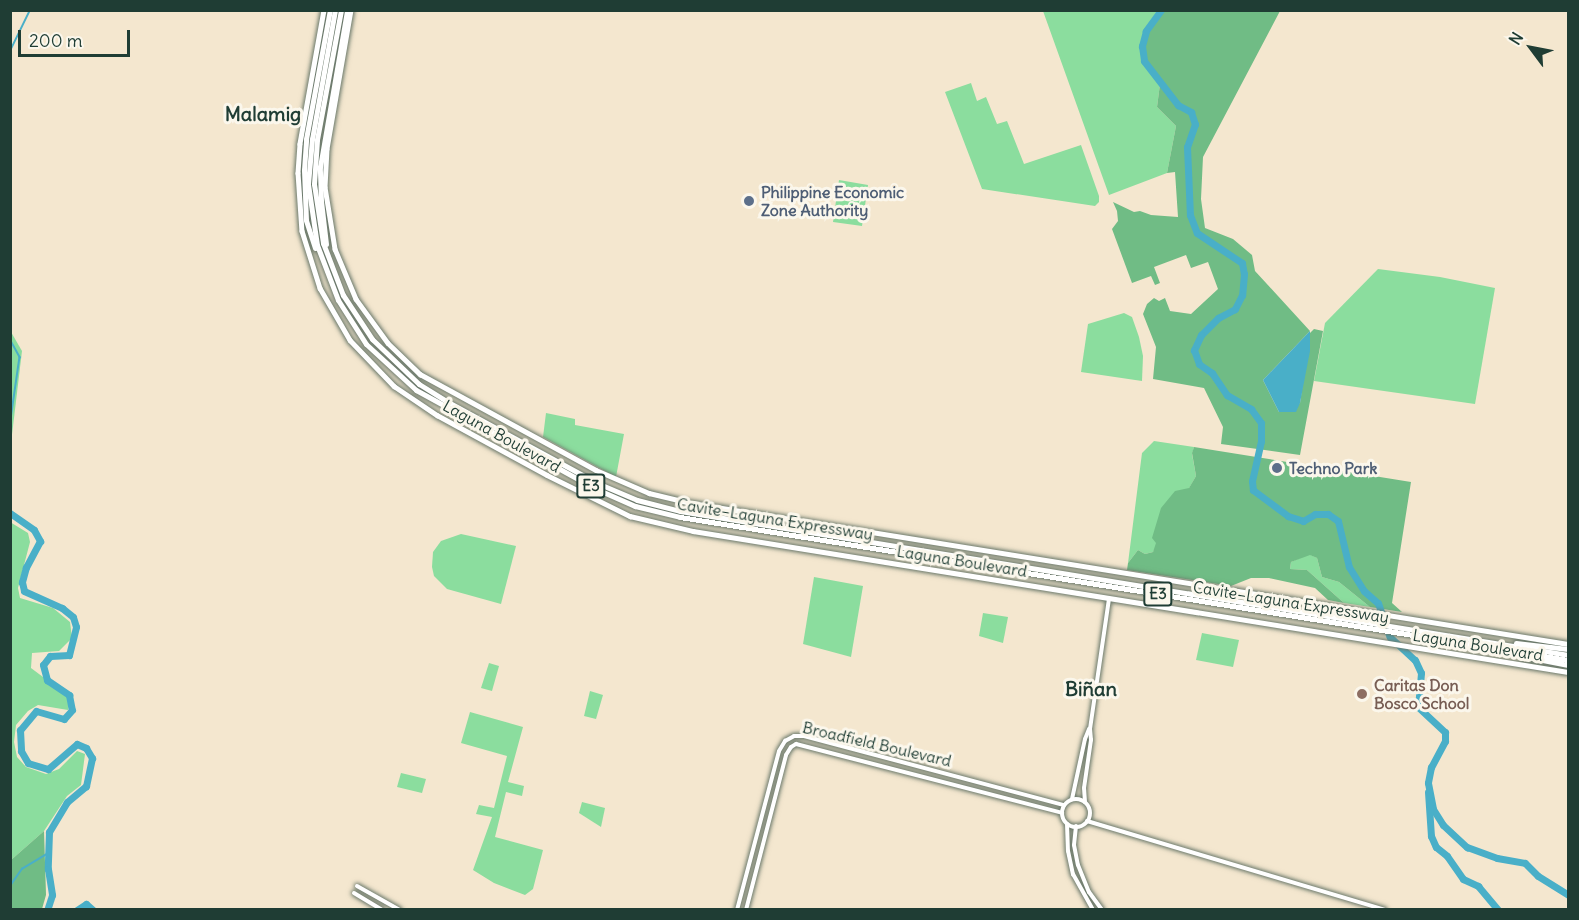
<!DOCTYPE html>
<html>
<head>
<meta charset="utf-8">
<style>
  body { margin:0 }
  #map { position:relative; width:1579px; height:920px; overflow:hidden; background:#f4e7cf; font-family:Delius,sans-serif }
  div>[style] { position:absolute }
  .green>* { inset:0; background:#8bdd9e }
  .forest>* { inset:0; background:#70bc85 }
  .water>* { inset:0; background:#49afc8 }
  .stream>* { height:1.5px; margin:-0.75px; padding:0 0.75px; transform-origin:0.75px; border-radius:0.75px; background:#49afc8 }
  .river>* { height:7px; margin:-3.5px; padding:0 3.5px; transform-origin:3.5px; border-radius:3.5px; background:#49afc8 }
  .roads { filter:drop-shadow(0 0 2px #6a786a) drop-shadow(0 0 2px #6a786a) }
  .minor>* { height:4px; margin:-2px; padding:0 2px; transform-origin:2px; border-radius:2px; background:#fff }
  .minor>.ring { margin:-2px; padding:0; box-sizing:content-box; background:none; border:4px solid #fff; border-radius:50% }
  .major>* { height:4.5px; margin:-2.25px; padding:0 2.25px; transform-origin:2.25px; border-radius:2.25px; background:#fff }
  .highway>* { height:5px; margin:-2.5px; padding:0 2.5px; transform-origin:2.5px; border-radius:2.5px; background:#fff }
  .dots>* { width:16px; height:16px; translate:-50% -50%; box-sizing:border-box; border:3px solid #fbf7ec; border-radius:50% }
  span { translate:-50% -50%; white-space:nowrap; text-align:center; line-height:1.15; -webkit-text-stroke:6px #fbf7ec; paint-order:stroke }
  .shield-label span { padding:2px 4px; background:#fbf7ec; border:2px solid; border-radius:4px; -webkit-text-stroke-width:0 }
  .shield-label { font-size:15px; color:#1f3d34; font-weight:700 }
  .service-label { font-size:16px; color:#4e5e75; font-weight:700 }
  .left { translate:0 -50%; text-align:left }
  .street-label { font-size:16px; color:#1f3d34 }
  .education-label { font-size:16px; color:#785e54; font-weight:700 }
  .quarter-label { font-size:20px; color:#1f3d34; font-weight:700 }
  .frame { position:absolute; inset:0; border:12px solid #1f3d34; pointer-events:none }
  .north { position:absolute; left:1501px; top:18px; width:60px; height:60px; -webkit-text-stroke:4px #fbf7ec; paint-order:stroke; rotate:302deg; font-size:16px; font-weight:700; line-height:24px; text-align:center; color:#1f3d34 }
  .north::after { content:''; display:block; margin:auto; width:21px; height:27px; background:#1f3d34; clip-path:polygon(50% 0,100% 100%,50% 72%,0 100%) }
  .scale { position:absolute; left:18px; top:30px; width:112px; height:27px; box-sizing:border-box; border:3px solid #1f3d34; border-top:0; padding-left:8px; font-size:18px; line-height:21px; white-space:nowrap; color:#1f3d34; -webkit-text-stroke:4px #fbf7ec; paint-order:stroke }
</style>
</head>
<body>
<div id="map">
  <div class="green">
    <i style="clip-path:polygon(1043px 11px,1161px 11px,1146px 31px,1144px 61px,1160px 84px,1157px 107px,1176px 126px,1167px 173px,1109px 195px)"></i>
    <i style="clip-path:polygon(971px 83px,977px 101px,986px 97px,997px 124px,1007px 121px,1024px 164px,1081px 145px,1099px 196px,1099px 202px,1095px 206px,982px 189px,945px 92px)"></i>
    <i style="clip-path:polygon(839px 180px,868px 185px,862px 226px,833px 222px)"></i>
    <i style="clip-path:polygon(1378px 269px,1440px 277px,1495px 288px,1475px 404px,1314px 381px,1325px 323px)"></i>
    <i style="clip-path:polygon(1124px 313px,1132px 317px,1139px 337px,1143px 356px,1142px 381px,1081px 372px,1088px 324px)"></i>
    <i style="clip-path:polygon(11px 332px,22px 351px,11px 443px,10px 332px)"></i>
    <i style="clip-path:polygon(546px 413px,575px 419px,575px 425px,624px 434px,616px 477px,543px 437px)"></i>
    <i style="clip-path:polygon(1154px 441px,1194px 447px,1192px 454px,1196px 476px,1153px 552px,1145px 554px,1138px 550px,1128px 563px,1142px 453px)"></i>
    <i style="clip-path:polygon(10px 522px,28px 533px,30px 542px,18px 588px,20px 598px,53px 608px,70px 622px,72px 638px,59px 651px,32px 653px,31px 668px,71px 698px,68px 710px,38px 705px,28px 711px,16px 725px,14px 742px,17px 757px,26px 767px,46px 774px,59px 769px,77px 751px,85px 754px,81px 785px,67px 796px,44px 831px,11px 860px)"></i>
    <i style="clip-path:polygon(461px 534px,516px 546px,501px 604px,447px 589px,434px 576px,432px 567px,433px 552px,441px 541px)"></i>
    <i style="clip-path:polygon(1309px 554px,1317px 558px,1322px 577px,1339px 582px,1370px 607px,1344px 603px,1307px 570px,1290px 569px,1291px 562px)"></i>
    <i style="clip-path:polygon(814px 577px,863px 586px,851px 657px,803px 644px)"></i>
    <i style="clip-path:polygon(983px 613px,1008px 617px,1003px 643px,979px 636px)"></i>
    <i style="clip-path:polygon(1202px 633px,1239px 640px,1233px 667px,1196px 660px)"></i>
    <i style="clip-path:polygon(489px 663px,499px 666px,492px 691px,481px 688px)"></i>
    <i style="clip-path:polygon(590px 691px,603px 695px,596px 719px,584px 716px)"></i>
    <i style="clip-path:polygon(470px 712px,523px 727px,508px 782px,524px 786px,522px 796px,506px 792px,495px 837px,543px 850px,533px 889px,525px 895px,494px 883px,473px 870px,492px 817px,476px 814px,479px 805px,494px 808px,507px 756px,461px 743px)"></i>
    <i style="clip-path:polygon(401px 773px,426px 779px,422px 793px,397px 787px)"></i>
    <i style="clip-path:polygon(582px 802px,605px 808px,601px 827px,579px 813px)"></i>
  </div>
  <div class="forest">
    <i style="clip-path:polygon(1161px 11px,1280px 11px,1203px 157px,1201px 199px,1205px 228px,1233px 239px,1252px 255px,1255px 271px,1310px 331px,1263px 380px,1279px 412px,1300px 403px,1310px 333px,1314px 329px,1323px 331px,1300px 455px,1221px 444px,1223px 427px,1204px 388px,1153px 379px,1156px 347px,1143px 314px,1147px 304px,1154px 298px,1159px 301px,1165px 298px,1170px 311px,1191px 314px,1218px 289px,1208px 262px,1191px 268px,1186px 255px,1154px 267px,1160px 283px,1155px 285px,1151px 276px,1132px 283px,1112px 229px,1118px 221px,1117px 211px,1113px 202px,1134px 212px,1140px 211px,1151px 215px,1178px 217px,1175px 172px,1167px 173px,1176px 126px,1157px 107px,1160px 84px,1144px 61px,1142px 46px,1146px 31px)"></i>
    <i style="clip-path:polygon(1194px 447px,1411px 482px,1392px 603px,1402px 612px,1370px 607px,1339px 582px,1322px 577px,1317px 558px,1310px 555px,1291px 562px,1290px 569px,1307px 570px,1344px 603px,1328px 600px,1315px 588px,1269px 578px,1251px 578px,1231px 586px,1127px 570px,1128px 563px,1138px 550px,1145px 554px,1153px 552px,1156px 543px,1152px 538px,1161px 508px,1175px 491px,1189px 488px,1196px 476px,1192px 453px)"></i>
    <i style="clip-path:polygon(44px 831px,46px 895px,42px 909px,11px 909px,11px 860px)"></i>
  </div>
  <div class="water">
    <i style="clip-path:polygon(1310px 331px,1310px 351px,1300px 403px,1296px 412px,1279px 412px,1263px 380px)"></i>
  </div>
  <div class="stream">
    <i style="left:10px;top:51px;width:46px;rotate:-64deg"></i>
    <i style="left:10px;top:339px;width:21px;rotate:61deg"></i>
    <i style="left:20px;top:357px;width:70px;rotate:98.2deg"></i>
    <i style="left:10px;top:886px;width:21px;rotate:-55deg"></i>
    <i style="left:22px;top:869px;width:33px;rotate:-31deg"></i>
  </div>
  <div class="river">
    <i style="left:1161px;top:10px;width:26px;rotate:126deg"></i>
    <i style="left:1146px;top:31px;width:16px;rotate:105deg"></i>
    <i style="left:1142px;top:46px;width:15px;rotate:82deg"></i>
    <i style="left:1144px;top:61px;width:56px;rotate:52.3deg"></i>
    <i style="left:1178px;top:105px;width:15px;rotate:28deg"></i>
    <i style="left:1191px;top:112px;width:13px;rotate:72deg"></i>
    <i style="left:1195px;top:124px;width:24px;rotate:109deg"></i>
    <i style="left:1187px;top:147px;width:68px;rotate:87.5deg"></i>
    <i style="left:1190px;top:215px;width:19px;rotate:69deg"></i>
    <i style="left:1197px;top:233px;width:54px;rotate:33.7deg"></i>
    <i style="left:1242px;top:263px;width:11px;rotate:80deg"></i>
    <i style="left:1244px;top:274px;width:21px;rotate:95deg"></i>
    <i style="left:1242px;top:295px;width:16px;rotate:117deg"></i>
    <i style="left:1235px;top:309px;width:19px;rotate:152deg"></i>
    <i style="left:1218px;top:318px;width:24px;rotate:135deg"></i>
    <i style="left:1201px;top:335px;width:17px;rotate:115deg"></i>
    <i style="left:1194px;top:350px;width:15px;rotate:70deg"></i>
    <i style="left:1199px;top:364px;width:16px;rotate:35deg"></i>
    <i style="left:1212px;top:373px;width:27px;rotate:56deg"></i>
    <i style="left:1227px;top:395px;width:28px;rotate:30deg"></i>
    <i style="left:1251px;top:409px;width:17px;rotate:54deg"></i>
    <i style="left:1261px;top:423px;width:18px;rotate:90deg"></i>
    <i style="left:1261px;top:441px;width:41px;rotate:102.7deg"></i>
    <i style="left:1252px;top:481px;width:9px;rotate:84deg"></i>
    <i style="left:1253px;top:490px;width:44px;rotate:36.6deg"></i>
    <i style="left:1288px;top:516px;width:16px;rotate:18deg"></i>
    <i style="left:1303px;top:521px;width:14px;rotate:-30deg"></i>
    <i style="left:1315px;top:514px;width:13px"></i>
    <i style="left:1328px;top:514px;width:12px;rotate:35deg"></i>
    <i style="left:1338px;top:521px;width:47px;rotate:76.6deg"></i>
    <i style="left:1349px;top:567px;width:28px;rotate:58deg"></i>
    <i style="left:1364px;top:591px;width:18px;rotate:41deg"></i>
    <i style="left:1378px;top:603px;width:36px;rotate:71deg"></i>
    <i style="left:1390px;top:637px;width:34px;rotate:43deg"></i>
    <i style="left:1415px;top:660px;width:14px;rotate:65deg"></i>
    <i style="left:1421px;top:673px;width:34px;rotate:95deg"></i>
    <i style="left:1418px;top:707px;width:37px;rotate:43deg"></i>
    <i style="left:1445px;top:732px;width:9px;rotate:90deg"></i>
    <i style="left:1445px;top:741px;width:30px;rotate:118deg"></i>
    <i style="left:1431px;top:767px;width:16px;rotate:101deg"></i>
    <i style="left:1428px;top:783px;width:26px;rotate:79deg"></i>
    <i style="left:1433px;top:809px;width:19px;rotate:58deg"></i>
    <i style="left:1443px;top:825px;width:33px;rotate:43deg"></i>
    <i style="left:1467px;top:847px;width:32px;rotate:20deg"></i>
    <i style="left:1497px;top:858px;width:28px;rotate:10deg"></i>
    <i style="left:1525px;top:863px;width:18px;rotate:45deg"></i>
    <i style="left:1538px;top:876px;width:36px;rotate:32deg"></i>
    <i style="left:10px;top:513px;width:29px;rotate:35deg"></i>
    <i style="left:34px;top:530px;width:13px;rotate:61deg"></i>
    <i style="left:40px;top:541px;width:30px;rotate:118deg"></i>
    <i style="left:26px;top:567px;width:16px;rotate:105deg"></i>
    <i style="left:22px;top:582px;width:9px;rotate:77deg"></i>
    <i style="left:24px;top:591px;width:42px;rotate:24.1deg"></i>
    <i style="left:62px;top:608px;width:14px;rotate:39deg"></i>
    <i style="left:73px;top:617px;width:10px;rotate:73deg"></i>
    <i style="left:76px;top:627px;width:29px;rotate:104deg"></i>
    <i style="left:69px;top:655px;width:19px;rotate:177deg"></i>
    <i style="left:50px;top:656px;width:11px;rotate:128deg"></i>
    <i style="left:43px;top:665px;width:16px;rotate:75deg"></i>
    <i style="left:47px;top:680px;width:27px;rotate:34deg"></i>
    <i style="left:69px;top:695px;width:15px;rotate:79deg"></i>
    <i style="left:72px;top:710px;width:12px;rotate:132deg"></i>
    <i style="left:64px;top:719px;width:29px;rotate:-164deg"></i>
    <i style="left:36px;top:711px;width:25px;rotate:130deg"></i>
    <i style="left:20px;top:730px;width:21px;rotate:87deg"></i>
    <i style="left:21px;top:751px;width:14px;rotate:60deg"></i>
    <i style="left:28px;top:763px;width:21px;rotate:17deg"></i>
    <i style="left:48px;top:769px;width:38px;rotate:-41deg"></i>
    <i style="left:77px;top:744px;width:10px;rotate:24deg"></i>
    <i style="left:86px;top:748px;width:12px;rotate:59deg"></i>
    <i style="left:92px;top:758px;width:29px;rotate:102deg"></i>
    <i style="left:86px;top:786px;width:25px;rotate:140deg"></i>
    <i style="left:67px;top:802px;width:35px;rotate:121deg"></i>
    <i style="left:49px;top:832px;width:37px;rotate:92deg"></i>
    <i style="left:48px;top:869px;width:26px;rotate:81deg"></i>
    <i style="left:52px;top:895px;width:16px;rotate:108deg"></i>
    <i style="left:1428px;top:792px;width:44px;rotate:86.1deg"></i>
    <i style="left:1431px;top:836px;width:12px;rotate:66deg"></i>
    <i style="left:1436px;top:847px;width:14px;rotate:39deg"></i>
    <i style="left:1447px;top:856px;width:28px;rotate:55deg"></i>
    <i style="left:1463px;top:879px;width:17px;rotate:25deg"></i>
    <i style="left:1478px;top:886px;width:31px;rotate:50deg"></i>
    <i style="left:77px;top:910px;width:11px;rotate:-34deg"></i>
    <i style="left:86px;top:904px;width:9px;rotate:41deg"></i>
  </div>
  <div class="roads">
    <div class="minor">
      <i style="left:1072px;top:799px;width:61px;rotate:-77.8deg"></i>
      <i style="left:1085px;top:739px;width:11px;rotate:-68deg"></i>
      <i class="ring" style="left:1062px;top:799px;width:24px;height:24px"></i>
      <i style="left:1085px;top:802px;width:14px;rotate:-94deg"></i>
      <i style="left:1084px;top:788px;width:49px;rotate:-81.7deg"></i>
      <i style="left:1091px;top:740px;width:11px;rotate:-95deg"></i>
      <i style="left:1090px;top:729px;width:132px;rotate:-81.7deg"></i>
      <i style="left:1087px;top:821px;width:311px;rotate:16.6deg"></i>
      <i style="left:1067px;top:824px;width:27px;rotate:88deg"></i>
      <i style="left:1068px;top:851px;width:24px;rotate:78deg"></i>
      <i style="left:1073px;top:874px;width:41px;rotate:60.9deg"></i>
      <i style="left:1076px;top:826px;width:19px;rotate:96deg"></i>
      <i style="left:1074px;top:845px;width:20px;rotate:79deg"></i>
      <i style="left:1078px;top:865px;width:29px;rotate:68deg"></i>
      <i style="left:1089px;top:892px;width:22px;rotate:54deg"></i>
      <i style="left:357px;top:886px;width:49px;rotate:29.2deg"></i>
      <i style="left:354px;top:893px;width:33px;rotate:31deg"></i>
      <i style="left:737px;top:910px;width:164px;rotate:-75.2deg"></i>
      <i style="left:779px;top:751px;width:12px;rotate:-59deg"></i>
      <i style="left:785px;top:741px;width:10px;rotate:-29deg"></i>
      <i style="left:794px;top:736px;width:10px"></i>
      <i style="left:804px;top:736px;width:269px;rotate:14.9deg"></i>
      <i style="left:746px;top:910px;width:160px;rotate:-75.5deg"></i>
      <i style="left:786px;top:755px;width:9px;rotate:-58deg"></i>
      <i style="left:791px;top:747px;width:6px;rotate:-31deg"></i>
      <i style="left:796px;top:744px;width:275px;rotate:14.5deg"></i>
    </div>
    <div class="major">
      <i style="left:324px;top:10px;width:136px;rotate:100.2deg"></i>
      <i style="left:300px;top:144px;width:29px;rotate:94deg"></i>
      <i style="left:298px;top:173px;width:58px;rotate:86.1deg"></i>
      <i style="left:302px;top:231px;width:60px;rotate:72.5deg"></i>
      <i style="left:320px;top:288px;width:60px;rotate:60deg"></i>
      <i style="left:350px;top:340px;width:64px;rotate:46.3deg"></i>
      <i style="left:394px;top:386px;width:52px;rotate:34deg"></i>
      <i style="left:437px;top:415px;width:125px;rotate:28.6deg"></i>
      <i style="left:547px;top:475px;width:93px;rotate:26.3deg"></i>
      <i style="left:630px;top:516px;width:65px;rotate:13.4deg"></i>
      <i style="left:693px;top:531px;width:886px;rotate:9.15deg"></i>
      <i style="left:351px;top:10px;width:141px;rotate:99.8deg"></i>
      <i style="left:327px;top:149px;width:38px;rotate:93deg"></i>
      <i style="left:325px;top:187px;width:63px;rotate:80.8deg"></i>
      <i style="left:335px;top:249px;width:54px;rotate:67.2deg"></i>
      <i style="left:356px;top:299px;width:54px;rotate:54deg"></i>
      <i style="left:388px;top:343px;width:45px;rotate:44.1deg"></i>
      <i style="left:420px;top:374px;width:200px;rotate:28.6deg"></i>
      <i style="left:596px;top:470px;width:58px;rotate:23.5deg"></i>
      <i style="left:649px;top:493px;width:43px;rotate:13.4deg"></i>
      <i style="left:691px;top:503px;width:888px;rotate:9.13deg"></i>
    </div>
    <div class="highway">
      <i style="left:335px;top:10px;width:131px;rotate:100.1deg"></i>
      <i style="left:312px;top:139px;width:45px;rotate:95.1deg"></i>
      <i style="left:308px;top:184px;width:62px;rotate:81.6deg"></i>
      <i style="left:317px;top:245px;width:59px;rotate:69.1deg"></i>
      <i style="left:338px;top:300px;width:52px;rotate:57.5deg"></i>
      <i style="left:366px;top:344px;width:68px;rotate:42.6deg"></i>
      <i style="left:416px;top:390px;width:203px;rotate:28.8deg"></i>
      <i style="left:594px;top:488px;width:45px;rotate:23.7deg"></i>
      <i style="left:635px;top:506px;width:46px;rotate:13.7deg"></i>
      <i style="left:680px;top:517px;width:899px;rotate:9.15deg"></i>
      <i style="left:341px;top:10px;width:132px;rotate:100.5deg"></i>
      <i style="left:317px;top:140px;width:44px;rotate:93.9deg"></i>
      <i style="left:314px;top:184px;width:60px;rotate:81.3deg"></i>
      <i style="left:323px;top:243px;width:56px;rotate:69deg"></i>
      <i style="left:343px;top:295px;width:53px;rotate:56.6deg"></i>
      <i style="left:372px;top:339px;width:65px;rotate:43.8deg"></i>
      <i style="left:419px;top:384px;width:32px;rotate:32deg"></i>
      <i style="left:446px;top:401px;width:172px;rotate:28.5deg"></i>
      <i style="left:597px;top:483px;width:43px;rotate:23deg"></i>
      <i style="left:637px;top:500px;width:44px;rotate:14.3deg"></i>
      <i style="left:680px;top:511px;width:900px;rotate:9.21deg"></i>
      <i style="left:326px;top:244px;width:43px;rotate:-96.6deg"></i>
      <i style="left:321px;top:201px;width:34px;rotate:-92deg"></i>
      <i style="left:320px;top:167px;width:159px;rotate:-80.2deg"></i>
      <i style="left:315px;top:248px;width:29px;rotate:-108deg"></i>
      <i style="left:306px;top:220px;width:50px;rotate:-92.3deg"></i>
      <i style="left:304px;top:170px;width:31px;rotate:-86deg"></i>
      <i style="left:306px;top:139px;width:131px;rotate:-79.5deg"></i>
      <i style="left:1516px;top:643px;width:52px;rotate:6.6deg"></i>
      <i style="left:1522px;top:656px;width:47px;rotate:11.1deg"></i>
    </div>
  </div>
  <div class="dots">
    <i style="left:749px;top:201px;background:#5c6f8a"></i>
    <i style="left:1277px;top:468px;background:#5c6f8a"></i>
    <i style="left:1362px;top:694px;background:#8d6e63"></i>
  </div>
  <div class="shield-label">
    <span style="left:591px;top:486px">E3</span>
    <span style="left:1158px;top:594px">E3</span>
  </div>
  <div class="service-label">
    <span class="left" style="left:761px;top:201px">Philippine Economic<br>Zone Authority</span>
    <span class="left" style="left:1289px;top:468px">Techno Park</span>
  </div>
  <div class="street-label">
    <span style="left:502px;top:436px;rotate:29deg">Laguna Boulevard</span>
    <span style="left:775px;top:519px;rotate:9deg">Cavite–Laguna Expressway</span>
    <span style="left:962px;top:561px;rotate:9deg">Laguna Boulevard</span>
    <span style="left:1291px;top:602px;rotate:9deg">Cavite–Laguna Expressway</span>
    <span style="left:1478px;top:645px;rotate:9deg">Laguna Boulevard</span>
    <span style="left:877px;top:744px;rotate:13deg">Broadfield Boulevard</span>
  </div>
  <div class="education-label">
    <span class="left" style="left:1374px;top:694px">Caritas Don<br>Bosco School</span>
  </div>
  <div class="quarter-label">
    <span style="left:263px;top:113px">Malamig</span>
    <span style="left:1091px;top:688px">Biñan</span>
  </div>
  <div class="frame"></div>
  <div class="north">N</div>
  <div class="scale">200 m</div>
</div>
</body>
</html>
